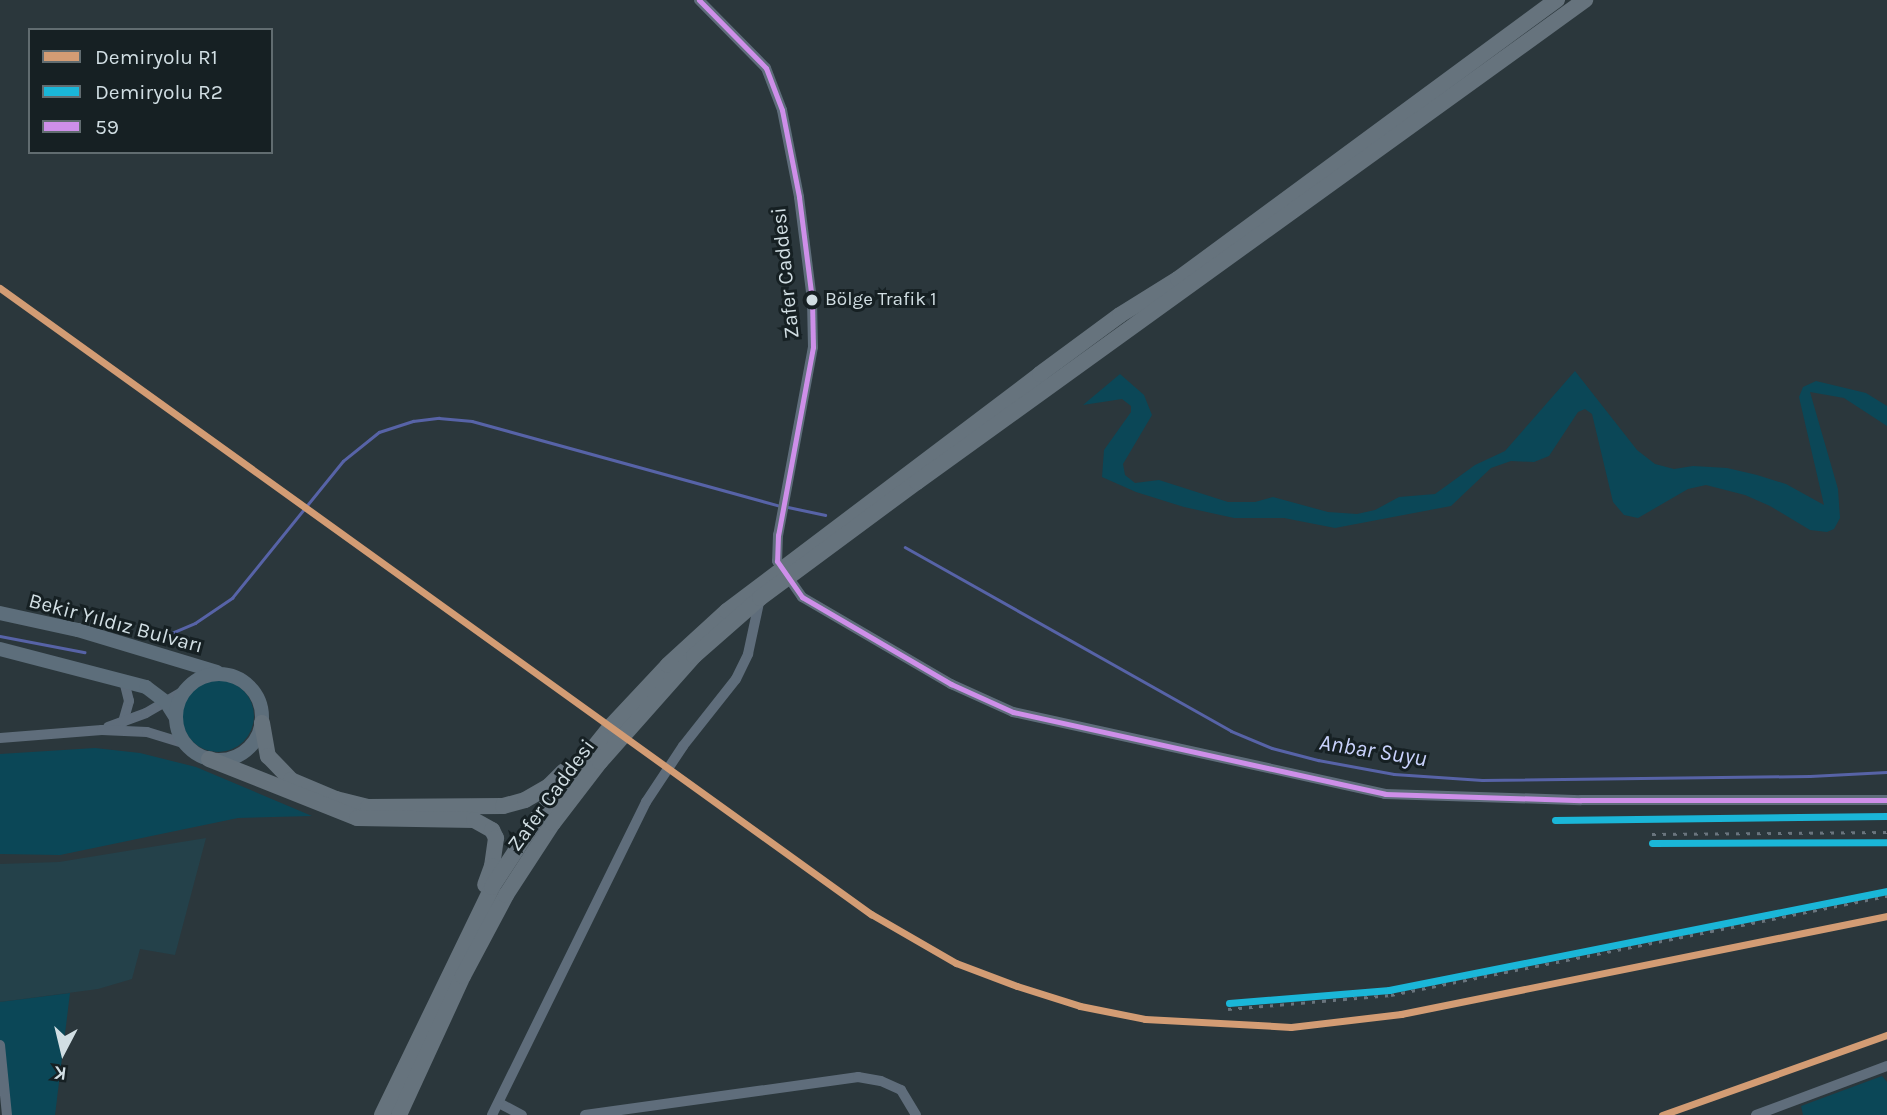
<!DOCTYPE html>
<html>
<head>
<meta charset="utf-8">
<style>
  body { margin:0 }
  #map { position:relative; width:1887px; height:1115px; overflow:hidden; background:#2b373c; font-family:Karla,sans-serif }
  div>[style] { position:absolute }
  .built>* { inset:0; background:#24414a }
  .green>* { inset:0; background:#0b4757 }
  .round { border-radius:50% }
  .stream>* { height:2.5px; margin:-1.25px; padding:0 1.25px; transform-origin:1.25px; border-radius:1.25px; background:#5763a7 }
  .minor>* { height:10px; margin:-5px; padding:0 5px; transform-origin:5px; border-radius:5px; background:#5f6d7b }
  .major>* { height:14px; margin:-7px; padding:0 7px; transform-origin:7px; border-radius:7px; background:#5d6e7b }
  .major>.ring { margin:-7px; padding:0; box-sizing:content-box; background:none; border:14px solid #5d6e7b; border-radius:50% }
  .highway>* { height:16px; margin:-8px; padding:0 8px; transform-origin:8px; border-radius:8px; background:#66737d }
  .rail>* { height:2.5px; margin-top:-1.25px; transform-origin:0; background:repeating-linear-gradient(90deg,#69747d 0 3.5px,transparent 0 10.5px) }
  .bus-1>* { height:5px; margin:-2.5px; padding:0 2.5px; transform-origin:2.5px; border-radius:2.5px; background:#ce8fe9 }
  .rail-1>* { height:7px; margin:-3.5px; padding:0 3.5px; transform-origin:3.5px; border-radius:3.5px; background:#d39c74 }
  .rail-2>* { height:7px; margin:-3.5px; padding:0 3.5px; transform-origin:3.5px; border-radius:3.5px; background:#1ab6d8 }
  .dots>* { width:19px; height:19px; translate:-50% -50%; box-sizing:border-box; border:4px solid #162023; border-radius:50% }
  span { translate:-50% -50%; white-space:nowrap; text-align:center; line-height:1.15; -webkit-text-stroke:6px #162023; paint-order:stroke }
  .bus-label { font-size:19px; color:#d1dee3 }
  .left { translate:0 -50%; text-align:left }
  .street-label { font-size:21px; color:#d1dee3 }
  .water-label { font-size:23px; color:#c9d2fc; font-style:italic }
  .legend { position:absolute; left:28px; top:28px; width:245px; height:126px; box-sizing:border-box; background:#162023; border:2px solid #616c70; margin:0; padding:9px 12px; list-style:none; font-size:21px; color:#d1dee3 }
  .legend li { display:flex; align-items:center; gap:14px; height:35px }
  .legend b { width:35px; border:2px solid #616c70 }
  .north { position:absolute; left:28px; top:1017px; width:70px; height:70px; -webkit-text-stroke:5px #162023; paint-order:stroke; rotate:187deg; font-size:19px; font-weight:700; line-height:28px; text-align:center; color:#d1dee3 }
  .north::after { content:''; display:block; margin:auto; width:24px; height:32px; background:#d1dee3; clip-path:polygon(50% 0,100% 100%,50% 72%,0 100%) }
</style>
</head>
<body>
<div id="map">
  <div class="built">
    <i style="clip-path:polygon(206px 838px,175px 955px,140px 949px,132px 979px,98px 989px,0 1002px,0 864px,59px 862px)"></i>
  </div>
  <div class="green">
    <i style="clip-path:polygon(1575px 371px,1637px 450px,1655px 464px,1674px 469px,1693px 466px,1727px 468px,1757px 475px,1786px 484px,1824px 505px,1799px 397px,1803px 387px,1816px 381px,1866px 393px,1887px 406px,1887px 426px,1844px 398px,1810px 392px,1838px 489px,1840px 518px,1834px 529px,1827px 532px,1810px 530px,1770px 506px,1745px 495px,1706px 485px,1688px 489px,1638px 518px,1624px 515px,1613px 502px,1592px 414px,1585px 409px,1578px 412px,1549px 456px,1534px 462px,1511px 461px,1491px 468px,1451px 506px,1335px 528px,1284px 518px,1234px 518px,1184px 507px,1136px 492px,1102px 477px,1104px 450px,1131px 412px,1131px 406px,1122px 399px,1083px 405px,1120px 374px,1144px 395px,1152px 415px,1123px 464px,1125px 475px,1135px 483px,1159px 480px,1228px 502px,1255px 502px,1273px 497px,1328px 512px,1357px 514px,1375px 510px,1399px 497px,1435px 494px,1475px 465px,1505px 451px)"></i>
    <i class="round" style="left:182px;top:680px;width:72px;height:72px"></i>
    <i style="clip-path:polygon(95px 748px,140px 753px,196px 767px,312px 816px,238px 818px,60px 855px,0 854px,0 754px)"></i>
    <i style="clip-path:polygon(70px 993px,55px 1115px,9px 1115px,0 1043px,0 1002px)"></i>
    <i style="clip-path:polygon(1882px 1076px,1887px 1082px,1887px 1115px,1803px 1115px,1801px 1106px)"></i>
  </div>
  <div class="stream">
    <i style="left:788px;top:507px;width:38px;rotate:12deg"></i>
    <i style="left:905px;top:547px;width:374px;rotate:29.4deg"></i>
    <i style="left:1231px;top:731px;width:44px;rotate:22.5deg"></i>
    <i style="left:1272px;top:748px;width:48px;rotate:14.6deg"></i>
    <i style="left:1318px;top:760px;width:77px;rotate:10.4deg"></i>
    <i style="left:1394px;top:774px;width:88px;rotate:3.9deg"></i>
    <i style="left:1482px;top:780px;width:328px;rotate:-0.7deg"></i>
    <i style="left:1810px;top:776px;width:77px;rotate:-3deg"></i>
    <i style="left:0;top:636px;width:86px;rotate:10.8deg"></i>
    <i style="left:160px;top:638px;width:38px;rotate:-23deg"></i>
    <i style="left:195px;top:623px;width:45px;rotate:-34deg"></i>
    <i style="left:232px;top:598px;width:176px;rotate:-51deg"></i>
    <i style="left:343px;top:461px;width:46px;rotate:-38.9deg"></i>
    <i style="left:379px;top:432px;width:36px;rotate:-18deg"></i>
    <i style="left:413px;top:421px;width:26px;rotate:-7deg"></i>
    <i style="left:439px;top:418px;width:33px;rotate:5deg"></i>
    <i style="left:472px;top:421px;width:320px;rotate:15.4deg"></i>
  </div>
  <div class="minor">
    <i style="left:699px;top:0;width:95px;rotate:45.4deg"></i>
    <i style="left:766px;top:68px;width:45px;rotate:69.1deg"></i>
    <i style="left:782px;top:110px;width:89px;rotate:78.9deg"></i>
    <i style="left:799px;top:197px;width:104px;rotate:82.8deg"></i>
    <i style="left:812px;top:300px;width:47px;rotate:88.8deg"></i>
    <i style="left:813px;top:347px;width:191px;rotate:100.5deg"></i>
    <i style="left:778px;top:535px;width:26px;rotate:92deg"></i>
    <i style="left:777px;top:561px;width:44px;rotate:55.2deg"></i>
    <i style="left:802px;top:597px;width:173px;rotate:30.3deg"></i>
    <i style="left:951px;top:684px;width:68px;rotate:24.3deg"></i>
    <i style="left:1013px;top:712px;width:381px;rotate:12.4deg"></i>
    <i style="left:1385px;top:794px;width:196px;rotate:1.8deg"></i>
    <i style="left:1581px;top:800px;width:306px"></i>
    <i style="left:123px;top:722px;width:22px;rotate:-74deg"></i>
    <i style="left:129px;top:701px;width:21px;rotate:-104deg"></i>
    <i style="left:108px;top:727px;width:40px;rotate:-20.2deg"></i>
    <i style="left:146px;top:713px;width:44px;rotate:-30.1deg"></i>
    <i style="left:0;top:738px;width:102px;rotate:-4.5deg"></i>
    <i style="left:102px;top:730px;width:45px;rotate:2.5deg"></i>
    <i style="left:147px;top:732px;width:41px;rotate:17.1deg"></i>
    <i style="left:0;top:1045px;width:70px;rotate:84.3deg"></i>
    <i style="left:499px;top:1103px;width:26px;rotate:28deg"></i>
    <i style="left:492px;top:1115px;width:349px;rotate:-63.8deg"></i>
    <i style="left:646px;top:802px;width:67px;rotate:-56.5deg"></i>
    <i style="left:683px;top:746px;width:85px;rotate:-51.7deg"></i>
    <i style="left:736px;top:679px;width:28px;rotate:-64deg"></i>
    <i style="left:748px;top:654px;width:57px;rotate:-77.9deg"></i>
    <i style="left:585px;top:1115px;width:276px;rotate:-7.9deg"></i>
    <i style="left:858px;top:1077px;width:23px;rotate:10deg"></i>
    <i style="left:881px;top:1081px;width:22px;rotate:24deg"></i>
    <i style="left:901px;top:1090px;width:29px;rotate:59deg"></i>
    <i style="left:1756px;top:1115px;width:140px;rotate:-20.5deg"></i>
  </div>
  <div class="major">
    <i style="left:0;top:613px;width:80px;rotate:12.3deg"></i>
    <i style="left:78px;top:630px;width:145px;rotate:16.8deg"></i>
    <i style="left:0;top:649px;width:151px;rotate:14.6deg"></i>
    <i style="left:146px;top:687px;width:25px;rotate:37deg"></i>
    <i style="left:166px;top:702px;width:19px;rotate:58deg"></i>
    <i class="ring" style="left:176px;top:674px;width:72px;height:72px"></i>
  </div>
  <div class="highway">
    <i style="left:262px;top:723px;width:34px;rotate:80deg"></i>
    <i style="left:268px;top:756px;width:33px;rotate:46deg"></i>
    <i style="left:291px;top:780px;width:49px;rotate:22.9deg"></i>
    <i style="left:336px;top:799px;width:33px;rotate:14deg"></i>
    <i style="left:368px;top:807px;width:135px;rotate:-0.4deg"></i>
    <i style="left:503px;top:806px;width:23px;rotate:-15deg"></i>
    <i style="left:525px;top:800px;width:28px;rotate:-30deg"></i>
    <i style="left:549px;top:786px;width:21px;rotate:-45deg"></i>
    <i style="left:209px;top:759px;width:159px;rotate:21.7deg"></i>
    <i style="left:357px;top:818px;width:117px;rotate:1deg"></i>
    <i style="left:474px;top:820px;width:21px;rotate:29deg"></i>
    <i style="left:492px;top:830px;width:9px;rotate:63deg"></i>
    <i style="left:496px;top:838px;width:28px;rotate:98deg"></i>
    <i style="left:492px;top:866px;width:20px;rotate:110deg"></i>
    <i style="left:382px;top:1115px;width:253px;rotate:-64.2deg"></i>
    <i style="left:492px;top:887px;width:84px;rotate:-56.7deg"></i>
    <i style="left:538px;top:817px;width:117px;rotate:-51.3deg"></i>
    <i style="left:611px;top:726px;width:83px;rotate:-46.9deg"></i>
    <i style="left:668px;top:665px;width:80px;rotate:-42.5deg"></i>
    <i style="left:727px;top:611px;width:393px;rotate:-37.1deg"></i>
    <i style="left:1040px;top:374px;width:99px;rotate:-36.4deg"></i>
    <i style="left:1120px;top:315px;width:68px;rotate:-31.8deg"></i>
    <i style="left:1178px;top:279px;width:471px;rotate:-36.4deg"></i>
    <i style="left:399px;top:1115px;width:153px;rotate:-65.3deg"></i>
    <i style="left:463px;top:976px;width:92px;rotate:-62deg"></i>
    <i style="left:506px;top:895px;width:86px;rotate:-56.9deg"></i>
    <i style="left:553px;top:823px;width:77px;rotate:-52.4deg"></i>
    <i style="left:600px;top:762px;width:142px;rotate:-48.4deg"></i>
    <i style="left:694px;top:656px;width:88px;rotate:-41.3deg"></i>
    <i style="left:760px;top:598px;width:195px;rotate:-36.5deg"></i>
    <i style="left:917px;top:482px;width:824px;rotate:-35.81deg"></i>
  </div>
  <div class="rail">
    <i style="left:1555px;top:820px;width:332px;rotate:-0.7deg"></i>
    <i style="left:1652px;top:834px;width:235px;rotate:-0.5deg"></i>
    <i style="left:1228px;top:1009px;width:164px;rotate:-4.9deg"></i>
    <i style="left:1391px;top:995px;width:506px;rotate:-11.29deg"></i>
    <i style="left:1662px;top:1115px;width:239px;rotate:-19.6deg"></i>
  </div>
  <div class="bus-1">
    <i style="left:699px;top:0;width:95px;rotate:45.4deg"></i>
    <i style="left:766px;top:68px;width:45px;rotate:69.1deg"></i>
    <i style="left:782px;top:110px;width:89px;rotate:78.9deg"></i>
    <i style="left:799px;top:197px;width:104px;rotate:82.8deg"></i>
    <i style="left:812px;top:300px;width:47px;rotate:88.8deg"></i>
    <i style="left:813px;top:347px;width:191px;rotate:100.5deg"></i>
    <i style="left:778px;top:535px;width:26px;rotate:92deg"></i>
    <i style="left:777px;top:561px;width:44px;rotate:55.2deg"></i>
    <i style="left:802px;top:597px;width:173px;rotate:30.3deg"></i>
    <i style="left:951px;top:684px;width:68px;rotate:24.3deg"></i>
    <i style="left:1013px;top:712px;width:381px;rotate:12.4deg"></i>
    <i style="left:1385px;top:794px;width:196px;rotate:1.8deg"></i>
    <i style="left:1581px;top:800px;width:306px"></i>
  </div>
  <div class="rail-1">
    <i style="left:0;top:288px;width:1073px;rotate:35.71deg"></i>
    <i style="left:871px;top:914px;width:98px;rotate:30deg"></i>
    <i style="left:956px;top:963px;width:65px;rotate:20.7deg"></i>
    <i style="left:1017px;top:986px;width:66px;rotate:17.6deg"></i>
    <i style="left:1080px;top:1006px;width:66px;rotate:11.3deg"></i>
    <i style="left:1145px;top:1019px;width:146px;rotate:3.1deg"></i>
    <i style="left:1291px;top:1027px;width:111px;rotate:-6.7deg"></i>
    <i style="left:1401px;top:1014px;width:496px;rotate:-11.4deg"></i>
    <i style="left:1662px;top:1115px;width:239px;rotate:-19.6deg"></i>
  </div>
  <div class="rail-2">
    <i style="left:1555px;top:820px;width:332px;rotate:-0.7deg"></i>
    <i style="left:1652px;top:843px;width:235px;rotate:-0.2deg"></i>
    <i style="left:1229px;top:1003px;width:161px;rotate:-4.6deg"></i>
    <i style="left:1389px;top:990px;width:508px;rotate:-11.24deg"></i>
  </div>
  <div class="dots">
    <i style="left:812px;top:300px;background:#d1dee3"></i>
  </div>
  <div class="bus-label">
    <span class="left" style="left:825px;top:300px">Bölge Trafik 1</span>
  </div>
  <div class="street-label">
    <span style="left:785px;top:273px;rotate:-96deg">Zafer Caddesi</span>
    <span style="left:116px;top:623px;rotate:15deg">Bekir Yıldız Bulvarı</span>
    <span style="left:551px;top:795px;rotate:-54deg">Zafer Caddesi</span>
  </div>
  <div class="water-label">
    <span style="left:1373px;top:751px;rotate:9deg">Anbar Suyu</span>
  </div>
  <ul class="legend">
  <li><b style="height:9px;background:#d39c74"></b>Demiryolu R1</li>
  <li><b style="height:9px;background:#1ab6d8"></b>Demiryolu R2</li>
  <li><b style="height:9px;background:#ce8fe9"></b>59</li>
  </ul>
  <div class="north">K</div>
</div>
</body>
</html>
